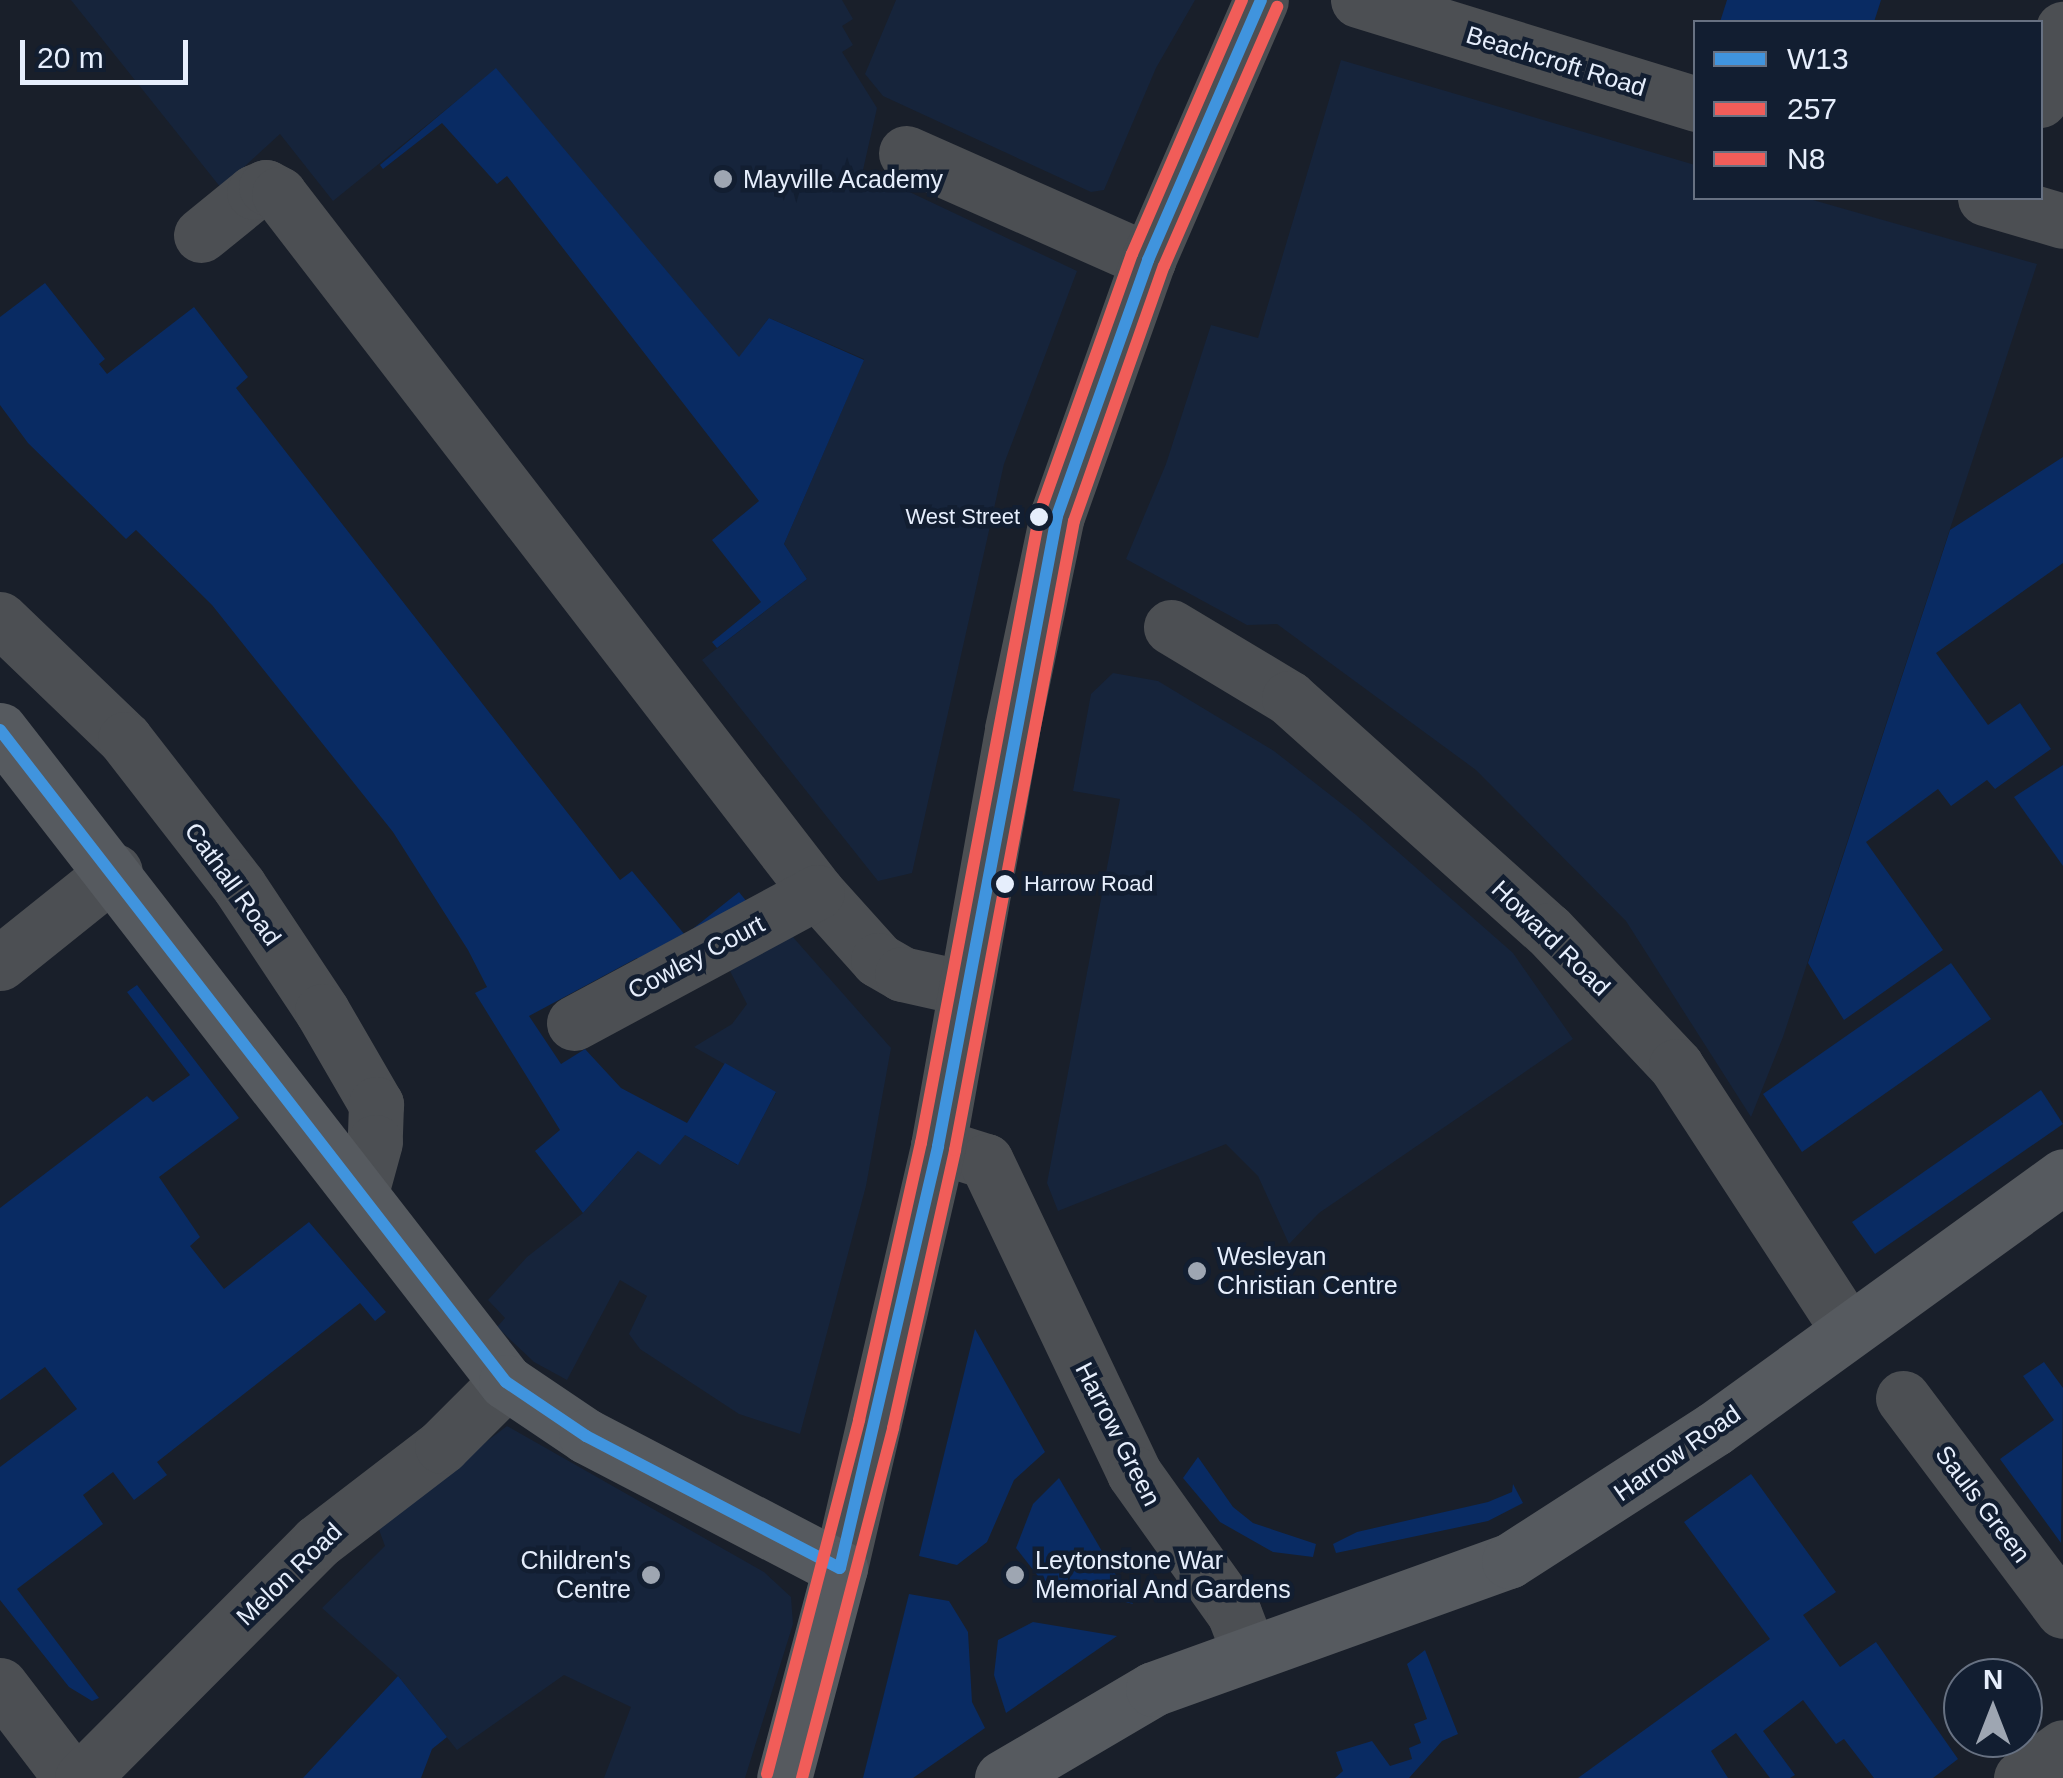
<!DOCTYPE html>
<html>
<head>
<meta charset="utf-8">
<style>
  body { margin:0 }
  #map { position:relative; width:2063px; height:1778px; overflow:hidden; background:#191f2a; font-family:Helvetica,sans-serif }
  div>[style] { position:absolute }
  .built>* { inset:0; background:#16243b }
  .green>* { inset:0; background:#092b63 }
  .minor>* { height:55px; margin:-27.5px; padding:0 27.5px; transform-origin:27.5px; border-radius:27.5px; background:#4c4f53 }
  .tertiary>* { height:55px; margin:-27.5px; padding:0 27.5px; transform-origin:27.5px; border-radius:27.5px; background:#4c4f53 }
  .secondary>* { height:55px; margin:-27.5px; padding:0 27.5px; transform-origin:27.5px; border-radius:27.5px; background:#565a5f }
  .bus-1>* { height:12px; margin:-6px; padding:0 6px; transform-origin:6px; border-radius:6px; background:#4094de }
  .bus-2>* { height:12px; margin:-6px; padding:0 6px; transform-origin:6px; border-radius:6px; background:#f15d59 }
  .bus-3>* { height:12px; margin:-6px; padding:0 6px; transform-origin:6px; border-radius:6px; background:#f15d59 }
  .dots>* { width:28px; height:28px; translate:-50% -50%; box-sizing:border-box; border:5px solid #121e31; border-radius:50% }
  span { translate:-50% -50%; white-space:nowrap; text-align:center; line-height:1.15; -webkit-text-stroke:9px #121e31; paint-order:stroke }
  .bus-label { font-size:22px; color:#e6eefc }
  .right { translate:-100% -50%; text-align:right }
  .left { translate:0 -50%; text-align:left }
  .street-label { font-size:25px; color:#e6eefc }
  .poi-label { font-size:25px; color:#e6eefc }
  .legend { position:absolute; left:1693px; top:20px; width:350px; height:180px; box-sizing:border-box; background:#121e31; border:2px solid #677182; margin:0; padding:12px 18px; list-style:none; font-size:30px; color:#e6eefc }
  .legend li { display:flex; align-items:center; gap:20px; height:50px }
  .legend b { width:50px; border:2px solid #677182 }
  .north { position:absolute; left:1943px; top:1658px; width:100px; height:100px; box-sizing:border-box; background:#121e31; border:2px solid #677182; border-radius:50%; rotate:0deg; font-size:28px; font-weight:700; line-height:40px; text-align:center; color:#e6eefc }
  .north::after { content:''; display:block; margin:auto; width:35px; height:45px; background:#9ea6b2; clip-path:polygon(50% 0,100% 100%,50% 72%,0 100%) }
  .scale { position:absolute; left:20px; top:40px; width:168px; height:45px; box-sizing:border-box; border:5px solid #e6eefc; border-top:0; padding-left:12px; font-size:30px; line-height:35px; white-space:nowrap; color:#e6eefc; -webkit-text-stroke:8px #121e31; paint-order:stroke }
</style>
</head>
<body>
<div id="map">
  <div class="built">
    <i style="clip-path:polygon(71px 0,842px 0,853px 19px,842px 26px,853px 45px,842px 52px,877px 108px,863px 170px,1077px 271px,1004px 464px,912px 873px,878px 881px,702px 660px,807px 579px,784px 544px,864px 359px,769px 318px,739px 358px,496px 69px,333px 201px,280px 134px,221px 188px)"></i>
    <i style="clip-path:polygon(896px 0,1195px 0,1156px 68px,1104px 190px,1091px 192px,883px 96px,865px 74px)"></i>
    <i style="clip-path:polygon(1341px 60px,1695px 165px,1696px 198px,1806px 198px,2037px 264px,1783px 1037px,1751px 1117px,1626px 921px,1476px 770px,1277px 624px,1247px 625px,1126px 559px,1166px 464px,1211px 325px,1258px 338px)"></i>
    <i style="clip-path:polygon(1113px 673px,1158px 681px,1274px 751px,1356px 815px,1513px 953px,1573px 1039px,1319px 1213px,1289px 1244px,1258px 1176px,1226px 1144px,1058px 1211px,1047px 1183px,1120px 799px,1073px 791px,1091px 694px)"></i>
    <i style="clip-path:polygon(792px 936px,891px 1048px,866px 1186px,800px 1434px,739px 1414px,640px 1349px,629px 1334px,647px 1296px,620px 1280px,567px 1380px,534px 1362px,497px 1327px,505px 1318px,488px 1300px,527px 1257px,583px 1213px,639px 1150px,685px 1135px,737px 1165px,776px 1093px,694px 1047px,732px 1024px,747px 1004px,730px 971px)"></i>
    <i style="clip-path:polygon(507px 1426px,764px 1572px,791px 1597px,793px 1624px,745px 1778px,604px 1778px,631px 1707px,564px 1675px,457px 1750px,398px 1676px,322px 1608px,385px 1546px,378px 1527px,395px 1510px)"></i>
  </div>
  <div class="green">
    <i style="clip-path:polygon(1727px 0,1881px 0,1874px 22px,1720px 22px)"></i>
    <i style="clip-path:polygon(496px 68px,739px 357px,769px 318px,864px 360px,784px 544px,807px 579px,717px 648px,712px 642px,761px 602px,712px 540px,759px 501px,507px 176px,497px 184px,442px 123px,383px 169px,380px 165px)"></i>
    <i style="clip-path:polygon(45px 283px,105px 359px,99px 364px,107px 374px,194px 307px,248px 377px,236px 388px,620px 880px,632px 871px,685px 935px,739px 892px,747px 902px,655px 964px,637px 958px,529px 1016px,561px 1064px,585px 1049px,621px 1088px,687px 1123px,725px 1063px,776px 1092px,738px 1165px,685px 1135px,660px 1165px,638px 1151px,583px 1213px,535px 1151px,560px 1130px,475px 993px,487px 987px,468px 950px,393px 832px,212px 605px,136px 530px,126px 539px,28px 443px,0 405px,0 317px)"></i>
    <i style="clip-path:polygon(2063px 457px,2063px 563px,1936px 653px,1988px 725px,2020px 703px,2051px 749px,1995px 789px,1987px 780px,1951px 806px,1938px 789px,1866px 842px,1943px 950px,1844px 1020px,1808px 963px,1950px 530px)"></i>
    <i style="clip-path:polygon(2063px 765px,2063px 866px,2014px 797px)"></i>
    <i style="clip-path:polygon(1951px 963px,1991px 1019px,1802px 1152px,1763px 1094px)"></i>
    <i style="clip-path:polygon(137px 985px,239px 1118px,159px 1177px,200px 1237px,190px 1246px,224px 1289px,309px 1222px,386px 1312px,375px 1321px,360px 1303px,157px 1462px,167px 1475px,134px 1500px,113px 1472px,83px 1495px,103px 1524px,17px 1589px,99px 1698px,92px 1701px,69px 1687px,0 1600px,0 1467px,77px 1409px,45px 1367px,0 1400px,0 1208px,147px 1096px,153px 1102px,190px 1075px,127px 992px)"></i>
    <i style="clip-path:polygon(2041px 1090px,2063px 1124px,1875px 1254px,1852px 1222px)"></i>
    <i style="clip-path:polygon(975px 1329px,1045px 1452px,1014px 1480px,987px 1542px,957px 1565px,919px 1556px)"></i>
    <i style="clip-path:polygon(2044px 1362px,2063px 1388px,2061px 1543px,2000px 1459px,2054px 1420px,2023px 1376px)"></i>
    <i style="clip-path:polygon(1198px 1457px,1233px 1507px,1253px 1523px,1316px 1544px,1313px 1557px,1273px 1552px,1220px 1522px,1183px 1478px)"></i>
    <i style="clip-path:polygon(1751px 1474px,1836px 1592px,1803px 1615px,1840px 1667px,1876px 1642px,1958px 1759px,1933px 1778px,1874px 1778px,1844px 1739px,1836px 1744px,1803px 1700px,1763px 1731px,1795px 1775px,1790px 1778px,1770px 1778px,1736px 1733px,1711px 1751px,1728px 1778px,1578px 1778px,1770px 1639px,1684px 1522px)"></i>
    <i style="clip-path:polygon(1059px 1478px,1133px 1604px,1041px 1580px,1016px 1548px,1033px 1504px)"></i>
    <i style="clip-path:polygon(1513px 1484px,1523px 1503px,1488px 1521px,1336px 1553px,1333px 1544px,1357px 1532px,1488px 1502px,1512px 1492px)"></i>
    <i style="clip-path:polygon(909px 1594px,949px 1601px,968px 1632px,972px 1702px,985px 1728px,913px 1778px,863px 1778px)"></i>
    <i style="clip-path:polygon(1033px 1622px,1117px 1636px,1006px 1713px,994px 1675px,998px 1640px)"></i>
    <i style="clip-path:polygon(1425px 1650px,1458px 1734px,1442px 1741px,1409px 1778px,1335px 1778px,1343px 1771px,1336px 1752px,1372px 1741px,1390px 1766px,1412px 1759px,1409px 1748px,1421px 1743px,1414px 1724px,1427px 1719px,1407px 1664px)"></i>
    <i style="clip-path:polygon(398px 1676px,447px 1737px,432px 1749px,421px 1778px,303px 1778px)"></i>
  </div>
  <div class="minor">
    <i style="left:1358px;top:0;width:354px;rotate:17.1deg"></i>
    <i style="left:2040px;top:100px;width:75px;rotate:-72.1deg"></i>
    <i style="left:906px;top:153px;width:265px;rotate:23.9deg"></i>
    <i style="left:1985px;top:198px;width:81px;rotate:16.4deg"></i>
    <i style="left:201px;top:235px;width:68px;rotate:-39.1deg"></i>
    <i style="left:254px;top:192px;width:13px;rotate:-23deg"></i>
    <i style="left:266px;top:187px;width:15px;rotate:28deg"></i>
    <i style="left:279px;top:194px;width:881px;rotate:52.38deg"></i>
    <i style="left:817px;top:892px;width:91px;rotate:48.1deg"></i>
    <i style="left:878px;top:960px;width:28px;rotate:30deg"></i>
    <i style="left:902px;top:974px;width:65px;rotate:12.5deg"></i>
    <i style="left:0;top:619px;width:173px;rotate:43.8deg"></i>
    <i style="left:125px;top:739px;width:186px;rotate:52.2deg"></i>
    <i style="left:239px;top:886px;width:150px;rotate:56.4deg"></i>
    <i style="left:322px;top:1011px;width:108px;rotate:59.9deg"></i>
    <i style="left:376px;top:1104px;width:38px;rotate:92deg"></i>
    <i style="left:375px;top:1142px;width:53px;rotate:105.4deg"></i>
    <i style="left:1171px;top:627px;width:138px;rotate:31deg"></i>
    <i style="left:1289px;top:698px;width:348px;rotate:41.9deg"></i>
    <i style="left:1548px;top:930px;width:187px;rotate:46.7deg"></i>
    <i style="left:1676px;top:1066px;width:313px;rotate:56.9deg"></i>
    <i style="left:0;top:963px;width:147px;rotate:-38.7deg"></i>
    <i style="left:574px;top:1023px;width:276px;rotate:-28.3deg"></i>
    <i style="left:1903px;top:1398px;width:266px;rotate:53.1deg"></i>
    <i style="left:0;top:1685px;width:117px;rotate:52.6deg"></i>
    <i style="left:82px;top:1778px;width:333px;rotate:-45.1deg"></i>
    <i style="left:317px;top:1542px;width:158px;rotate:-37.5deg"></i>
    <i style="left:442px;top:1446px;width:91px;rotate:-45deg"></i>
    <i style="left:2021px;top:1778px;width:52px;rotate:-36.4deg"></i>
  </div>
  <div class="tertiary">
    <i style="left:938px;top:1146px;width:50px;rotate:17.4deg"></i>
    <i style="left:986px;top:1161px;width:345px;rotate:64.6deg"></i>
    <i style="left:1134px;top:1473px;width:172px;rotate:54.5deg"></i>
    <i style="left:1234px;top:1613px;width:40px;rotate:69deg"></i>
    <i style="left:840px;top:1568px;width:433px;rotate:-76.9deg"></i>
    <i style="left:938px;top:1146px;width:424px;rotate:-79.9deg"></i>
    <i style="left:1012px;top:729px;width:218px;rotate:-78.1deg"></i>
    <i style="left:1057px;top:516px;width:272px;rotate:-70.4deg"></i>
    <i style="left:1148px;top:260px;width:283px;rotate:-66.5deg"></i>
  </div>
  <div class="secondary">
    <i style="left:0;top:730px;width:825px;rotate:52.19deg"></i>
    <i style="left:506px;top:1382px;width:97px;rotate:34deg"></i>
    <i style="left:586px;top:1436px;width:286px;rotate:27.5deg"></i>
    <i style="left:840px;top:1568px;width:217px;rotate:104.9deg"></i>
    <i style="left:1002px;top:1778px;width:175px;rotate:-30.5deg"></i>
    <i style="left:1153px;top:1689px;width:378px;rotate:-19.8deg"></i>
    <i style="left:1509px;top:1561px;width:244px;rotate:-32.8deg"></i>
    <i style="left:1714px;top:1429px;width:431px;rotate:-35.9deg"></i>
  </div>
  <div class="bus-1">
    <i style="left:0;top:730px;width:825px;rotate:52.19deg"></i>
    <i style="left:506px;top:1382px;width:97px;rotate:34deg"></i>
    <i style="left:586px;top:1436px;width:286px;rotate:27.5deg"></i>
    <i style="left:840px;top:1568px;width:433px;rotate:-76.9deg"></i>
    <i style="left:938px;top:1146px;width:641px;rotate:-79.3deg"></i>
    <i style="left:1057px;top:516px;width:272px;rotate:-70.4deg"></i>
    <i style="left:1148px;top:260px;width:283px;rotate:-66.5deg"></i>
  </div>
  <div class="bus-2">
    <i style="left:802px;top:1778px;width:362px;rotate:-75.4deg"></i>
    <i style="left:893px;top:1428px;width:285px;rotate:-77.4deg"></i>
    <i style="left:955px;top:1150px;width:640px;rotate:-79.29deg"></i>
    <i style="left:1074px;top:521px;width:270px;rotate:-70.6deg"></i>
    <i style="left:1164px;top:266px;width:283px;rotate:-66.4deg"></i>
  </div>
  <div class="bus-3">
    <i style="left:767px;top:1774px;width:366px;rotate:-75.4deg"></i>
    <i style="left:859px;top:1420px;width:284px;rotate:-77.4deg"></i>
    <i style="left:921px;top:1143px;width:642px;rotate:-79.32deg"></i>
    <i style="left:1040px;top:512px;width:274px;rotate:-70.4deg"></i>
    <i style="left:1132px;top:254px;width:277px;rotate:-66.6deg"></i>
  </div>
  <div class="dots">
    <i style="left:723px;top:179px;background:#9ea6b2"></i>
    <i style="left:1039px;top:517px;background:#e6eefc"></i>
    <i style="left:1005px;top:884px;background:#e6eefc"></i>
    <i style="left:1197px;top:1271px;background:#9ea6b2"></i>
    <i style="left:651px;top:1575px;background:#9ea6b2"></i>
    <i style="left:1015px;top:1575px;background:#9ea6b2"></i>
  </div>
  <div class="bus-label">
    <span class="right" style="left:1020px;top:517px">West Street</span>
    <span class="left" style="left:1024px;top:884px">Harrow Road</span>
  </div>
  <div class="street-label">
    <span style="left:1556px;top:61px;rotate:17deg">Beachcroft Road</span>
    <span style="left:233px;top:884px;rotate:54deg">Cathall Road</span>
    <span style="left:1551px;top:938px;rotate:44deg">Howard Road</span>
    <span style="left:696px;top:957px;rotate:-28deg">Cowley Court</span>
    <span style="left:1118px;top:1434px;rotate:63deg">Harrow Green</span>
    <span style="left:1677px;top:1453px;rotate:-35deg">Harrow Road</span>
    <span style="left:1983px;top:1504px;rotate:53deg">Sauls Green</span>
    <span style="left:289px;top:1574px;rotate:-44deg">Melon Road</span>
  </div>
  <div class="poi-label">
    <span class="left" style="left:743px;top:179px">Mayville Academy</span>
    <span class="left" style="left:1217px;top:1271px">Wesleyan<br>Christian Centre</span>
    <span class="right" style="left:631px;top:1575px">Children's<br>Centre</span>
    <span class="left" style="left:1035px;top:1575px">Leytonstone War<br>Memorial And Gardens</span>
  </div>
  <ul class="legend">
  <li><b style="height:12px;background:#4094de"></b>W13</li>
  <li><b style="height:12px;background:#f15d59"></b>257</li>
  <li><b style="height:12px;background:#f15d59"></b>N8</li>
  </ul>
  <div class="north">N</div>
  <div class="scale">20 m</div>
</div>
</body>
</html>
